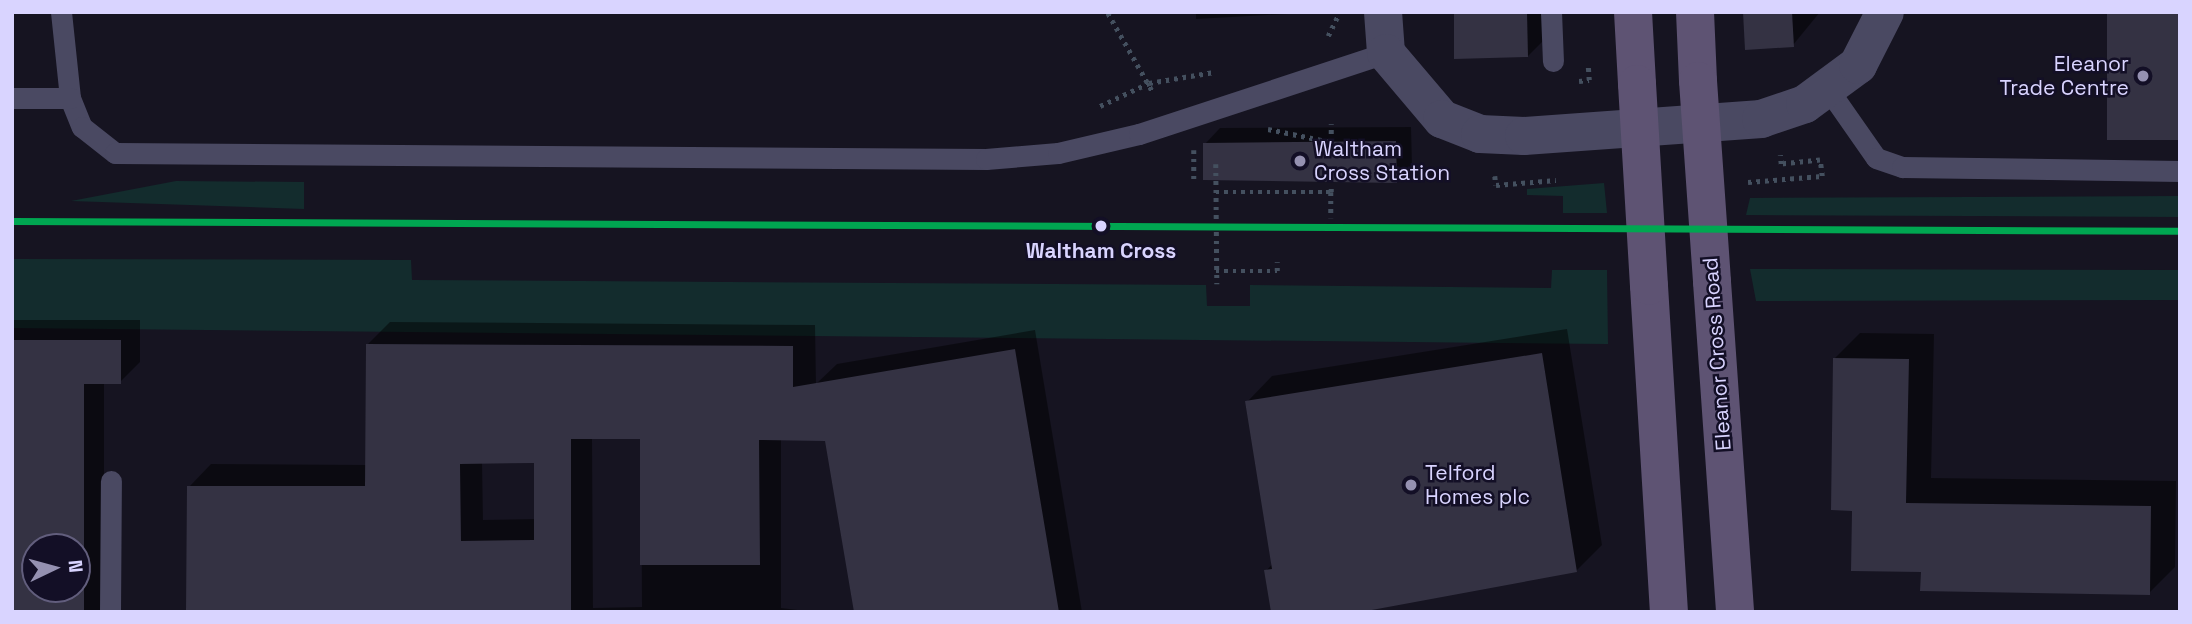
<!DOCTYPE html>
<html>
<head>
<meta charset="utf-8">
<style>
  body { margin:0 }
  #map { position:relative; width:2192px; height:624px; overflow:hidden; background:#161421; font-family:"Space Grotesk",sans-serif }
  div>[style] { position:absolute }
  .green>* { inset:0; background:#132c2d }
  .shadow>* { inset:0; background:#0007 }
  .building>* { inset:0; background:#343243 }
  .path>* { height:4.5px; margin-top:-2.25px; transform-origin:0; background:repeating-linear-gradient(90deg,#44505f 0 3.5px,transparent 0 8.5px) }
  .lane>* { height:21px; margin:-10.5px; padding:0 10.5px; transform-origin:10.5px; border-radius:10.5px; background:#4a4962 }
  .street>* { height:38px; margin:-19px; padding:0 19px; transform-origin:19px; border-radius:19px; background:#4a4962 }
  .primary>* { height:38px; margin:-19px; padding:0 19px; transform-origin:19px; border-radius:19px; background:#5e5373 }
  .primary-bridge>* { height:38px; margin:-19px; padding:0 19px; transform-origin:19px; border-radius:19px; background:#5e5373 }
  .rail-1>* { height:7px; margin:-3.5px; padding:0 3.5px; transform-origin:3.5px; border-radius:3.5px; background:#00a651 }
  .dots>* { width:19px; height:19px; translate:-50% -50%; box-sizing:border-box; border:4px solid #130f26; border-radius:50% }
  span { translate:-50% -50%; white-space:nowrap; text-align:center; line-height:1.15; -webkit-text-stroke:5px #130f26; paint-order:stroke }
  .poi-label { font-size:21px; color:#d9d4ff }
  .right { translate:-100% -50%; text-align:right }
  .left { translate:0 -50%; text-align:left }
  .stop-label { font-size:21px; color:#d9d4ff; font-weight:700 }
  .street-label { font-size:21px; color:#d9d4ff }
  .frame { position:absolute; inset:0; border:14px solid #d9d4ff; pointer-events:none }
  .north { position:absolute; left:21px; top:533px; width:70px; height:70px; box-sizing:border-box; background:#130f26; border:2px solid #625e7d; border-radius:50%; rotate:85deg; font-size:19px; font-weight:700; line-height:28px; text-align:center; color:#d9d4ff }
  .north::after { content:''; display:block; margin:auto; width:24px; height:32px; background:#9591b1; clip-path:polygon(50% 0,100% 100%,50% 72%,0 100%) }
</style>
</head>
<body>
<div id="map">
  <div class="green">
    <i style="clip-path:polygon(176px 181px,304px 182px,304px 209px,71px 201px)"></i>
    <i style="clip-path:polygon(1604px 183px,1607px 213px,1563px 213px,1563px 196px,1527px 195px,1527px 189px)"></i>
    <i style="clip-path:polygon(2180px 196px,2180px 217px,1746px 215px,1750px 198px)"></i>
    <i style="clip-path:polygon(12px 259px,411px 260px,412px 280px,1206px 285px,1207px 306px,1250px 306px,1250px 285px,1551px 288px,1552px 270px,1607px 270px,1608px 344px,12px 328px)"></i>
    <i style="clip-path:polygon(1750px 269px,2180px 270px,2180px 300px,1756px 301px)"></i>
  </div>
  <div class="shadow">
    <i style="clip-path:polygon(1196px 12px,1324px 12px,1196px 19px)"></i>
    <i style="clip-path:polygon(1457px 12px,1550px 12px,1551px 33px,1528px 56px)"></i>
    <i style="clip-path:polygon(1745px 12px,1820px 12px,1793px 45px)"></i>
    <i style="clip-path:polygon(1411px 127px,1412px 166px,1396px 181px,1205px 144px,1220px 128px)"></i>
    <i style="clip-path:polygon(evenodd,12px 320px,140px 320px,140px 362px,120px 382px,104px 382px,104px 612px,12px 612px,12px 320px,35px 547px,77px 547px,77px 589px,35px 589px,35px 547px)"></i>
    <i style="clip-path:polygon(evenodd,390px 322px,815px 325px,816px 384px,837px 364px,1035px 330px,1082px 612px,855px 612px,819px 397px,781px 439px,781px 608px,814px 612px,188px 612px,189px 487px,211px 464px,367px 465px,368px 344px,390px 322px,592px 437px,641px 438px,642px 607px,593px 608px,592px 437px,390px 322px,482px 462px,536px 462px,536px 519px,483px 520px,482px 462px)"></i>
    <i style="clip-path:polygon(1567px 329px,1602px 545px,1576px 571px,1372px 604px,1364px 612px,1273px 612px,1266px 571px,1273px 563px,1247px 402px,1272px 376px)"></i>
    <i style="clip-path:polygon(1860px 333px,1934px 334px,1931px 478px,2176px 481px,2175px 567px,2149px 593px,1922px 570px,1854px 509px,1835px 358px)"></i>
  </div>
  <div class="building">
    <i style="clip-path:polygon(1454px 12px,1527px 12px,1528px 57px,1454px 59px)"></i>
    <i style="clip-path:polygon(1743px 12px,1792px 12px,1794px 47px,1745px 50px)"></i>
    <i style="clip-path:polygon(2107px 12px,2180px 12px,2180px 140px,2107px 140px)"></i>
    <i style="clip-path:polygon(1396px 141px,1397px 183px,1203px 180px,1203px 143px)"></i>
    <i style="clip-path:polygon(evenodd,12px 340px,121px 340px,121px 384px,84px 384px,84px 612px,12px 612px,12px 340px,35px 547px,77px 547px,77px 589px,35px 589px,35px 547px)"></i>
    <i style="clip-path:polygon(evenodd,366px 344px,793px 346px,793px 387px,1015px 349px,1059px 612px,854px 612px,825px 441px,759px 440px,760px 565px,640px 565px,640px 439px,571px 439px,571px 612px,186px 612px,187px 486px,365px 486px,366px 344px,534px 463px,534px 540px,461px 541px,460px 464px,534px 463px)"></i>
    <i style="clip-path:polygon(1542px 353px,1577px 572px,1361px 612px,1271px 612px,1264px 570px,1272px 569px,1245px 401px)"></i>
    <i style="clip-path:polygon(1833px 358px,1909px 359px,1906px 503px,2151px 506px,2150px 595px,1920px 591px,1921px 572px,1851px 571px,1852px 511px,1831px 510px)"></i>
  </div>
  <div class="path">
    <i style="left:1108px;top:13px;width:93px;rotate:60.4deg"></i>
    <i style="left:1328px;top:36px;width:25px;rotate:-64deg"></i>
    <i style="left:1579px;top:81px;width:10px;rotate:-6deg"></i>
    <i style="left:1589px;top:80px;width:16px;rotate:-94deg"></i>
    <i style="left:1100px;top:106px;width:54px;rotate:-25.1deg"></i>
    <i style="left:1149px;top:83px;width:66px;rotate:-9.6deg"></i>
    <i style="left:1268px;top:129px;width:64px;rotate:11.7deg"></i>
    <i style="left:1331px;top:142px;width:18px;rotate:-90deg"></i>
    <i style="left:1194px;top:150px;width:31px;rotate:90deg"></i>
    <i style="left:1216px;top:164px;width:120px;rotate:89.5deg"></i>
    <i style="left:1495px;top:176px;width:9px;rotate:84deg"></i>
    <i style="left:1496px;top:185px;width:60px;rotate:-4.8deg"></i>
    <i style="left:1748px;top:182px;width:74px;rotate:-4.6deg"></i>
    <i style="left:1822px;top:176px;width:16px;rotate:-97deg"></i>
    <i style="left:1820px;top:160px;width:39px;rotate:174deg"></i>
    <i style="left:1781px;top:164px;width:9px;rotate:-96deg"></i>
    <i style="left:1216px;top:192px;width:115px"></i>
    <i style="left:1331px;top:192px;width:8px;rotate:-90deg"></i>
    <i style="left:1331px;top:192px;width:26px;rotate:90deg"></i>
    <i style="left:1216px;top:271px;width:61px"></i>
    <i style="left:1277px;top:271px;width:9px;rotate:-90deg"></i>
  </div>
  <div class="lane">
    <i style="left:61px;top:12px;width:86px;rotate:84deg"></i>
    <i style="left:70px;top:98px;width:31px;rotate:68deg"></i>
    <i style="left:82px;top:127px;width:42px;rotate:38.2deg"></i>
    <i style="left:115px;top:153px;width:871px;rotate:0.39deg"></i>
    <i style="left:986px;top:159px;width:72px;rotate:-4.8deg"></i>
    <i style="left:1058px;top:153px;width:83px;rotate:-13.2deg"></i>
    <i style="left:1139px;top:134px;width:260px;rotate:-18.2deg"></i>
    <i style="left:1551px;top:12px;width:49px;rotate:87.7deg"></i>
    <i style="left:1830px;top:92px;width:80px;rotate:55.1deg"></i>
    <i style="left:1876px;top:158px;width:28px;rotate:19deg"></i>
    <i style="left:1902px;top:167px;width:278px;rotate:0.8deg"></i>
    <i style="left:12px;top:98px;width:58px"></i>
    <i style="left:110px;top:612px;width:131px;rotate:-89.6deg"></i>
  </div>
  <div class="street">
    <i style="left:1383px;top:12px;width:41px;rotate:85.8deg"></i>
    <i style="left:1386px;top:53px;width:87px;rotate:49.7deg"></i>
    <i style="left:1442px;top:119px;width:41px;rotate:21.5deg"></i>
    <i style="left:1480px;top:134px;width:44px;rotate:2.6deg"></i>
    <i style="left:1524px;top:136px;width:238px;rotate:-4.1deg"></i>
    <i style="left:1761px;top:119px;width:46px;rotate:-18.8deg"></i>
    <i style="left:1805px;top:104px;width:66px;rotate:-36.3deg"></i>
    <i style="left:1858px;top:65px;width:59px;rotate:-63deg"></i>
  </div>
  <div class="primary">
    <i style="left:1633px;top:12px;width:72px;rotate:86.8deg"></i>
    <i style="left:1695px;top:12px;width:69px;rotate:87.5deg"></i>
    <i style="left:1712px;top:282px;width:331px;rotate:86deg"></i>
    <i style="left:1649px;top:286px;width:327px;rotate:86.5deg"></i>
  </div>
  <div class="primary-bridge">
    <i style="left:1698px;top:81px;width:201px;rotate:86deg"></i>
    <i style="left:1637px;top:84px;width:202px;rotate:86.6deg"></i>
  </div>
  <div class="rail-1">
    <i style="left:12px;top:221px;width:2168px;rotate:0.26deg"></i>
  </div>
  <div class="dots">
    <i style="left:2143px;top:76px;background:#9591b1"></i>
    <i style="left:1300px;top:161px;background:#9591b1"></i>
    <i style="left:1101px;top:226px;background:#d9d4ff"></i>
    <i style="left:1411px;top:485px;background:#9591b1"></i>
  </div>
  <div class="poi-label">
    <span class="right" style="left:2129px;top:76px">Eleanor<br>Trade Centre</span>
    <span class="left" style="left:1314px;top:161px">Waltham<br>Cross Station</span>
    <span class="left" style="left:1425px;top:485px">Telford<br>Homes plc</span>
  </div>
  <div class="stop-label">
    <span style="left:1101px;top:251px">Waltham Cross</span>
  </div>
  <div class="street-label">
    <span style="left:1717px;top:354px;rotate:-94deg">Eleanor Cross Road</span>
  </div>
  <div class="frame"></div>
  <div class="north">N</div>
</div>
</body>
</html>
